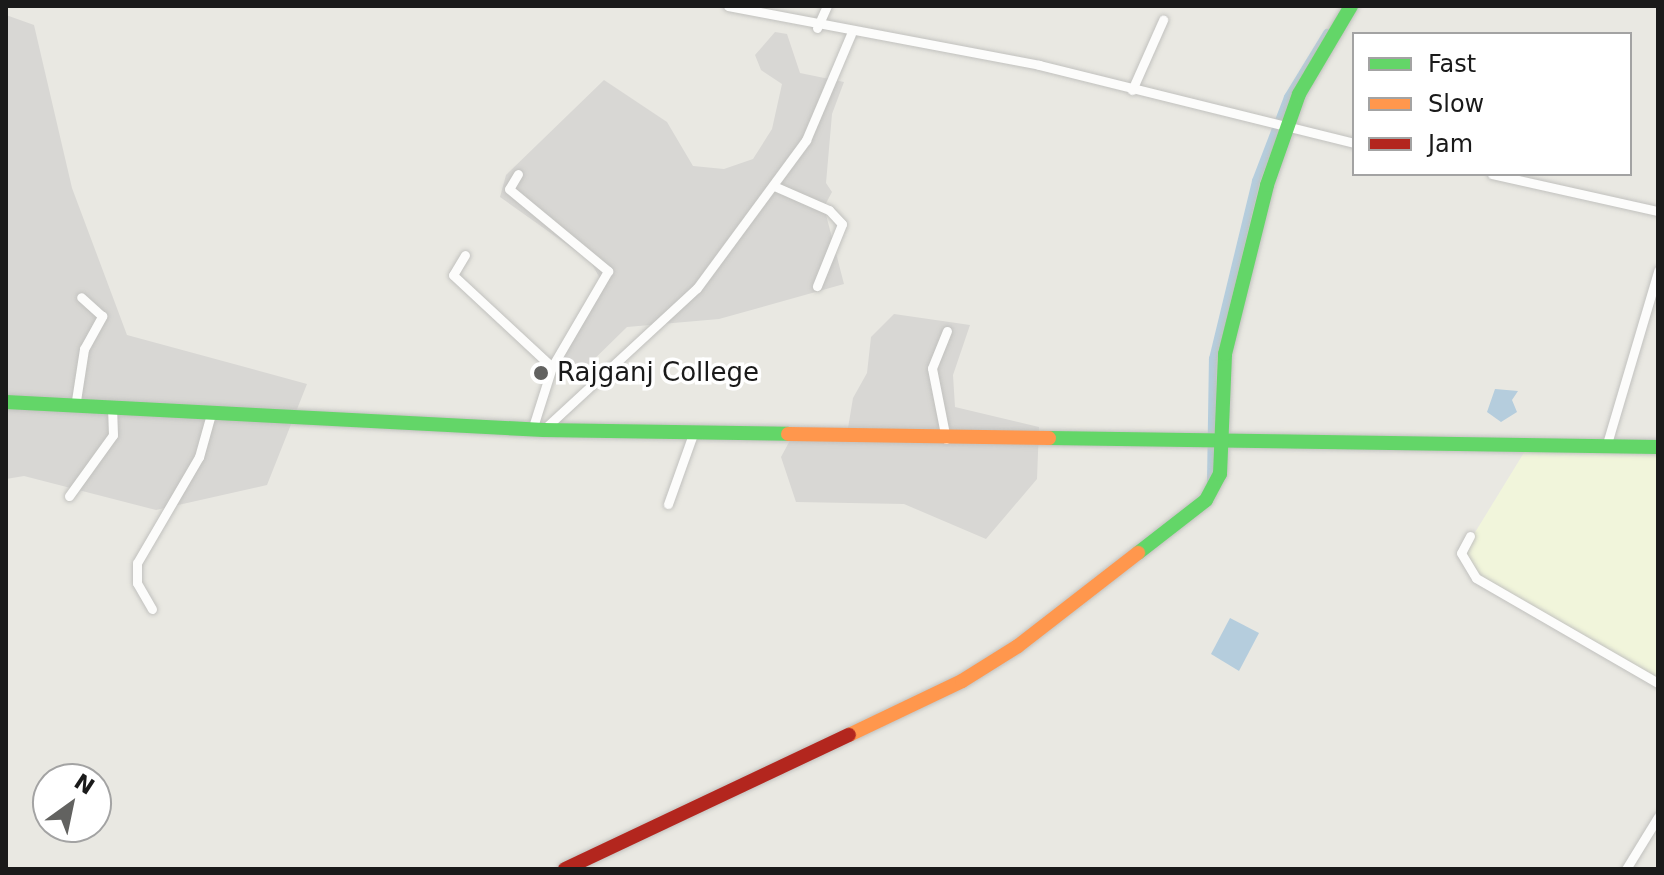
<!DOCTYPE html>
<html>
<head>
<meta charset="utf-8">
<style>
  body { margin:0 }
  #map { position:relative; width:1664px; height:875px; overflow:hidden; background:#e9e8e2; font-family:"DejaVu Sans",sans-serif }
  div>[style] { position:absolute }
  .residential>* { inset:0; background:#d8d7d4 }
  .education>* { inset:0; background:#f1f5db }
  .water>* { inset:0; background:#b5cddd }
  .canal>* { height:8px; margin:-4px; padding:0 4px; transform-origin:4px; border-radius:4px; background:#b5cddd }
  .roads { filter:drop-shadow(0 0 2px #c1c1be) drop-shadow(0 0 2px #c1c1be) }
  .street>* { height:9px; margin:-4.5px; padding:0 4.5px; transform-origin:4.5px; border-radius:4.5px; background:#fcfcfb }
  .fast>* { height:14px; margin:-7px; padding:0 7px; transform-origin:7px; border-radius:7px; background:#63d668 }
  .slow>* { height:14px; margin:-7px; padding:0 7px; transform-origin:7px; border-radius:7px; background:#ff974d }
  .jam>* { height:14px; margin:-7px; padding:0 7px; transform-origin:7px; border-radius:7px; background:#b3261e }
  .dots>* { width:22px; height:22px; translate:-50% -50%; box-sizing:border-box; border:4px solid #fff; border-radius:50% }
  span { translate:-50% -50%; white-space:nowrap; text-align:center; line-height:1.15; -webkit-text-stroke:7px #fff; paint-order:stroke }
  .poi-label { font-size:26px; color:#1a1a1a }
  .left { translate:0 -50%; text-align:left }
  .frame { position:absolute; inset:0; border:8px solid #1a1a1a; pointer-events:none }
  .legend { position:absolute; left:1352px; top:32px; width:280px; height:144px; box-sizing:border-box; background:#fff; border:2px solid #a3a3a3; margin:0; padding:10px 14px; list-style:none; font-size:24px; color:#1a1a1a }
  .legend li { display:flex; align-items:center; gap:16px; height:40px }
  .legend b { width:40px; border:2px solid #a3a3a3 }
  .north { position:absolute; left:32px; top:763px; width:80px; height:80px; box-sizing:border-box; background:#fff; border:2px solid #a3a3a3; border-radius:50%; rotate:33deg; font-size:22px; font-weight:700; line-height:32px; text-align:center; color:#1a1a1a }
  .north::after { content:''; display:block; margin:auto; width:28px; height:36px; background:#626260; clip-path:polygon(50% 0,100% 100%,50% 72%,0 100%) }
</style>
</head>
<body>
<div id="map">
  <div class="residential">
    <i style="clip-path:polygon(6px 15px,34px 25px,72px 188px,127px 335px,307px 384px,267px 485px,156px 510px,24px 476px,6px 479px)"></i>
    <i style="clip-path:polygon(775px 32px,787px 34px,800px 73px,844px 82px,832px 114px,826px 183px,832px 192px,824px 207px,844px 284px,719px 319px,627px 327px,579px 374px,560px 352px,601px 280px,590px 261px,500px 197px,506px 175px,604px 80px,667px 122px,693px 166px,724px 169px,753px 159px,772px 129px,782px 84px,761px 70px,755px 55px)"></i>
    <i style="clip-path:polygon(894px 314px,970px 325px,953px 375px,955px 407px,1039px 427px,1037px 479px,986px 539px,904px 504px,796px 502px,781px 457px,795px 431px,848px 428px,853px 398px,867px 373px,871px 337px)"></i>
  </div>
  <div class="education">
    <i style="clip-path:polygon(1525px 451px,1658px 452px,1658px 678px,1478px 575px,1463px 552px)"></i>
  </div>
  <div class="water">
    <i style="clip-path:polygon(1495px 389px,1518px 391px,1512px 400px,1517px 412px,1501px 422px,1487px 412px)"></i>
    <i style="clip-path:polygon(1230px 618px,1259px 633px,1239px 671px,1211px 654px)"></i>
  </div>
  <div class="canal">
    <i style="left:1211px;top:482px;width:123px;rotate:-89.1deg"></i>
    <i style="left:1213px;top:359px;width:183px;rotate:-76.4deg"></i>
    <i style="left:1256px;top:181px;width:90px;rotate:-69.1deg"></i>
    <i style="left:1288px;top:97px;width:75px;rotate:-58.6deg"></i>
  </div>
  <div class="roads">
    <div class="street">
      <i style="left:728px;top:6px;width:317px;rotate:10.7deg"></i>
      <i style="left:1039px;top:65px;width:325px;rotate:13.9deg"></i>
      <i style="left:817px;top:28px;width:24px;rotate:-66deg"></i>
      <i style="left:1132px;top:90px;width:77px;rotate:-66.1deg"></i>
      <i style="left:518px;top:174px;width:17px;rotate:121deg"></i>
      <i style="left:509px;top:189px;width:129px;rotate:39.6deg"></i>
      <i style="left:608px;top:271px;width:111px;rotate:120.3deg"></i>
      <i style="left:1492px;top:174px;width:170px;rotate:12.6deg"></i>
      <i style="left:774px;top:186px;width:60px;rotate:23.6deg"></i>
      <i style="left:829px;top:210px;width:19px;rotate:47deg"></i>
      <i style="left:842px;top:224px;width:67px;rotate:112deg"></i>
      <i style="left:465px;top:255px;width:23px;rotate:121deg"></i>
      <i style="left:453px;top:275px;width:135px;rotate:42.9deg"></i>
      <i style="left:552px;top:367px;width:66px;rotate:107.6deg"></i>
      <i style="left:75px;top:407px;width:59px;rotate:-81.2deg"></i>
      <i style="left:84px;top:349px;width:38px;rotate:-61deg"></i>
      <i style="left:102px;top:316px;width:28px;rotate:-138deg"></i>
      <i style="left:543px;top:430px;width:209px;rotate:-42.7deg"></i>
      <i style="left:697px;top:288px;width:184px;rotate:-53.6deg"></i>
      <i style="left:806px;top:140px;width:115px;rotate:-67deg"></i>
      <i style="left:946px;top:439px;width:72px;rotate:-101.2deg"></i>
      <i style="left:932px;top:368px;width:40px;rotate:-68deg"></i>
      <i style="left:1606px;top:447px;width:184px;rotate:-73.5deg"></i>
      <i style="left:69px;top:496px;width:75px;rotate:-54.2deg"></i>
      <i style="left:113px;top:435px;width:26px;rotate:-92deg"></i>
      <i style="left:668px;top:504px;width:74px;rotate:-70.3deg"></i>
      <i style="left:1470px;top:536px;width:19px;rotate:118deg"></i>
      <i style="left:1461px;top:553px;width:29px;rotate:59deg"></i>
      <i style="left:1476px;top:578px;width:210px;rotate:30deg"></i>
      <i style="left:152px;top:609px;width:30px;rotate:-120deg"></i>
      <i style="left:137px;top:583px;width:20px;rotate:-90deg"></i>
      <i style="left:137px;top:563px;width:123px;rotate:-59.7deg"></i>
      <i style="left:199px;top:457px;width:45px;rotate:-74.4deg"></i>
      <i style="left:1626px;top:869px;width:61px;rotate:-58.4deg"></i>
    </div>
    <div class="fast">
      <i style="left:6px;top:402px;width:538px;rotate:2.98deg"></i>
      <i style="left:543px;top:430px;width:245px;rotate:0.9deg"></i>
      <i style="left:1049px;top:438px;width:609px;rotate:0.85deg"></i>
      <i style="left:1138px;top:553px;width:86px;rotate:-37.9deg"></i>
      <i style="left:1206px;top:500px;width:30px;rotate:-62deg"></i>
      <i style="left:1220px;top:474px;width:120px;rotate:-87.6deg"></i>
      <i style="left:1225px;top:354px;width:174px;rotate:-76deg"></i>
      <i style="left:1267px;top:185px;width:96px;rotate:-70.6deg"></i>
      <i style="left:1299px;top:94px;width:102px;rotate:-59.4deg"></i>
    </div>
    <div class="slow">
      <i style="left:788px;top:434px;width:261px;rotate:0.9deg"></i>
      <i style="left:849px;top:735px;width:125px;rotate:-25.5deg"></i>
      <i style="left:962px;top:681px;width:66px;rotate:-32deg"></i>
      <i style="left:1018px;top:646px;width:152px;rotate:-37.8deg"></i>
    </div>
    <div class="jam">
      <i style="left:565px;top:869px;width:314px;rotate:-25.3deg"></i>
    </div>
  </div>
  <div class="dots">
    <i style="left:541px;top:373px;background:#626260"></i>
  </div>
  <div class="poi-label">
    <span class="left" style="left:557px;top:373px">Rajganj College</span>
  </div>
  <div class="frame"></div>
  <ul class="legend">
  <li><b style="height:10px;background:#63d668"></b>Fast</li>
  <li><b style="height:10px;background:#ff974d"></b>Slow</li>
  <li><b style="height:10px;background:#b3261e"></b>Jam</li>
  </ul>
  <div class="north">N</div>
</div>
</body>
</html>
